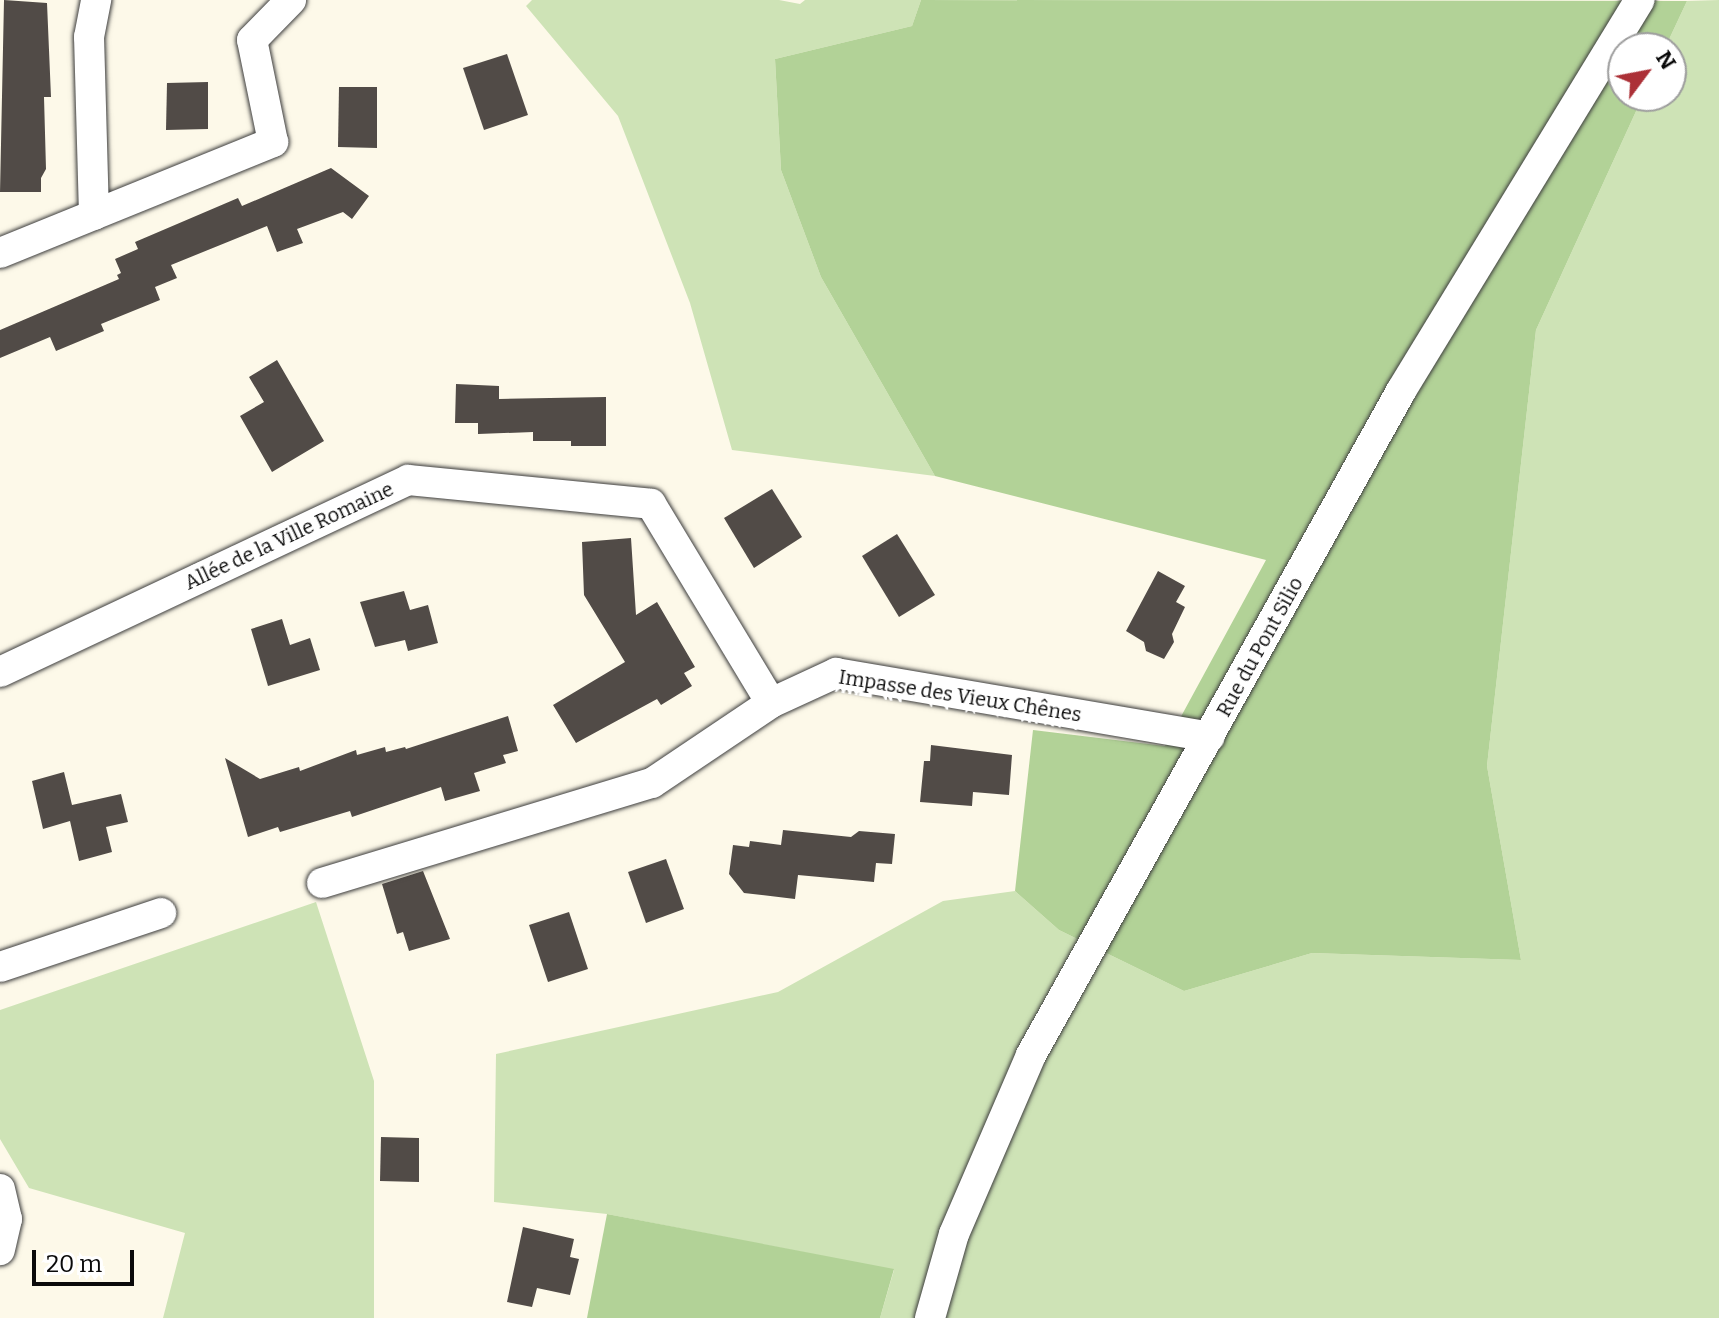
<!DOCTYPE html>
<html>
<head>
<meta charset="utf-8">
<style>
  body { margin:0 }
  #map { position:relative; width:1719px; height:1318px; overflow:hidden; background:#fdf9e9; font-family:Bitter,serif }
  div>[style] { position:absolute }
  .green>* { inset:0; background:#cee3b6 }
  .forest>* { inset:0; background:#b2d297 }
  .building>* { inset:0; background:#514b47 }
  .roads { filter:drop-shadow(0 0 2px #3d3d3d) drop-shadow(0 0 2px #3d3d3d) }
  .street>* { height:30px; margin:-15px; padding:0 15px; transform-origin:15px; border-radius:15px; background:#fff }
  span { translate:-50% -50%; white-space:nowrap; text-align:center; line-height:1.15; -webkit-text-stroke:8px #fff; paint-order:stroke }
  .street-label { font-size:20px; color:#0a0a0a }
  .north { position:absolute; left:1607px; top:32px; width:80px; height:80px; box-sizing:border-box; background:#fff; border:2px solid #9d9d9d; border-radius:50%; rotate:58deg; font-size:22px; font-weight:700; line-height:32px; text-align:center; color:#0a0a0a }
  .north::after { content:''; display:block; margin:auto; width:28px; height:36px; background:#ac3037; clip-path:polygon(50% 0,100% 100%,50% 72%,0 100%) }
  .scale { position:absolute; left:32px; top:1250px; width:102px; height:36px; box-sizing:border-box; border:4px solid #0a0a0a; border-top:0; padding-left:10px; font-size:24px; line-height:28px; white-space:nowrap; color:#0a0a0a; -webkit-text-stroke:6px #fff; paint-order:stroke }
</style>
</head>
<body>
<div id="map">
  <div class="green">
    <i style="clip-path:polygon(532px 0,779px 0,800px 4px,805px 0,921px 0,912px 26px,775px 59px,781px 170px,821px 277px,935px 476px,732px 450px,690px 303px,618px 116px,526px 6px)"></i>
    <i style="clip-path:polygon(1719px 0,1719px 1318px,880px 1318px,894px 1270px,607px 1214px,494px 1202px,496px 1054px,778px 992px,943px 901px,1015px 891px,1059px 930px,1184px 991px,1312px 953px,1521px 960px,1487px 766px,1536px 330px,1643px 96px,1671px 96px,1671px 48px,1665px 48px,1687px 1px)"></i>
    <i style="clip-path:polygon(316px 902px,374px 1081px,374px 1318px,163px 1318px,185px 1233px,29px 1188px,0 1139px,0 1010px)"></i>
  </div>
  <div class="forest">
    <i style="clip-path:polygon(921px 0,1687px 1px,1665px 48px,1623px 48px,1623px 96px,1643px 96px,1536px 330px,1487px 766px,1521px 960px,1312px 953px,1184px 991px,1059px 930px,1015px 891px,1033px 730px,1165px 746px,1266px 560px,935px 476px,821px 277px,781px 170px,775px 59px,912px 26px)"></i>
    <i style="clip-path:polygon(607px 1214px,894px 1269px,880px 1318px,587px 1318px)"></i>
  </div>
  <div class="building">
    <i style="clip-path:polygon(4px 0,47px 3px,51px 97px,44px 97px,46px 169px,41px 178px,41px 192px,0 192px)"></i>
    <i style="clip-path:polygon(507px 54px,528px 115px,484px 130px,463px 68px)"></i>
    <i style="clip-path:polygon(208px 82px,208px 129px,166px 130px,167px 83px)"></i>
    <i style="clip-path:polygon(339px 87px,377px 87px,377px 148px,338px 147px)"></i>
    <i style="clip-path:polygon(331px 168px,369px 196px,352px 219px,343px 212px,297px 229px,303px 243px,277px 252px,267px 226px,171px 265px,177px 278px,155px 287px,160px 300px,101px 324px,104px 331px,56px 351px,50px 337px,0 358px,0 330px,119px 279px,117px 275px,121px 273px,115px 259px,138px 249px,135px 242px,238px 198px,242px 206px)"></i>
    <i style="clip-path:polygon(277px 360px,324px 441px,272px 472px,240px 416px,264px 402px,249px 377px)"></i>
    <i style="clip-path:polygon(456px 384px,499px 386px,499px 399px,606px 397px,606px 446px,571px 446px,571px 441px,533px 441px,533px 432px,478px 434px,478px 423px,455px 423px)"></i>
    <i style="clip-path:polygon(772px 489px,802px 537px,754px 568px,724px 518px)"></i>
    <i style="clip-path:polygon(897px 534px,935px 595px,899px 617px,862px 556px)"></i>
    <i style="clip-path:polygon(631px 538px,636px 615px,657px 602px,695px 667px,684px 673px,692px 686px,661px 705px,657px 699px,576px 743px,553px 705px,625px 662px,584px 595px,582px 542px)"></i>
    <i style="clip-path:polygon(1158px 571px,1185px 586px,1176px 602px,1185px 607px,1172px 634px,1174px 642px,1164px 659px,1146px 651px,1144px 642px,1126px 631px)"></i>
    <i style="clip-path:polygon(404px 591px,410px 610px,428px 605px,438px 643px,408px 651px,405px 640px,375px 647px,360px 602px)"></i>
    <i style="clip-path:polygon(282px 619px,290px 645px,310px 638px,320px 670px,268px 686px,251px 629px)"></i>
    <i style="clip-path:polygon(508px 716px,518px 751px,503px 755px,506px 763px,474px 773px,480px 791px,445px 801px,441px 787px,352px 817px,350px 811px,280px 832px,278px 827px,248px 837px,225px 758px,260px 779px,299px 767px,300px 771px,356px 750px,357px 755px,385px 747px,386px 752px,405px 747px,406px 749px)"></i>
    <i style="clip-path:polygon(931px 745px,1012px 755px,1009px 795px,973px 792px,972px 806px,920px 802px,924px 761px,930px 761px)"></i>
    <i style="clip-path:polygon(64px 772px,72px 805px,121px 794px,128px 822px,106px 827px,112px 852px,79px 861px,70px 821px,43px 829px,32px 781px)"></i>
    <i style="clip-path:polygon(783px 830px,851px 837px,859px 831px,895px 834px,892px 864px,876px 863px,874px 882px,798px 875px,795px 899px,744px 893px,729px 874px,733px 845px,749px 847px,750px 841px,781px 845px)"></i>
    <i style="clip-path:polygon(666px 859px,684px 909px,646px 923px,628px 872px)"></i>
    <i style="clip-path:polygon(423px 871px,450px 939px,409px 951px,403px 932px,397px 934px,382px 884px)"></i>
    <i style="clip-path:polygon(569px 912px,588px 969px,548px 982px,529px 925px)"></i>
    <i style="clip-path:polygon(381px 1137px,419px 1138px,419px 1182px,380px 1181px)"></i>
    <i style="clip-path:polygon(523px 1227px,574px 1239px,570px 1257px,579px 1259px,570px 1295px,537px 1288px,532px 1307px,507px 1302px)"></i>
  </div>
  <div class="roads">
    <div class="street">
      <i style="left:94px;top:215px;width:178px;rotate:-91.6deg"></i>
      <i style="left:89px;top:37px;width:38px;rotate:-79deg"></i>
      <i style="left:0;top:253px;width:295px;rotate:-22.1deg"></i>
      <i style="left:273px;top:142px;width:104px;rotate:-101.6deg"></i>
      <i style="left:252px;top:40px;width:56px;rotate:-45.7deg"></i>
      <i style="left:0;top:672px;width:451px;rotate:-25.2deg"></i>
      <i style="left:408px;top:480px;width:244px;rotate:5.6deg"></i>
      <i style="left:651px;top:504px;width:232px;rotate:58.9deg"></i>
      <i style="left:322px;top:883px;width:345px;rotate:-16.9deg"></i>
      <i style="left:652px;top:783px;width:143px;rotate:-33.9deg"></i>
      <i style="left:771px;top:703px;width:72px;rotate:-24.8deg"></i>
      <i style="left:836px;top:673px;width:379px;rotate:9.7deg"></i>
      <i style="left:0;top:967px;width:170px;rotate:-18.5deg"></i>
      <i style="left:0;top:1189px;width:31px;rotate:77deg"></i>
      <i style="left:7px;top:1219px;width:32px;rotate:103deg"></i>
      <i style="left:930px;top:1318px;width:87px;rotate:-74.1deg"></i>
      <i style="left:954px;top:1234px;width:195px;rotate:-66.7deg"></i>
      <i style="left:1031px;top:1055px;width:760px;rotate:-60.87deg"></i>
      <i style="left:1401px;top:391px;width:458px;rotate:-58.6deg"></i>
    </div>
  </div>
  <div class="street-label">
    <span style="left:289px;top:536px;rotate:-25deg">Allée de la Ville Romaine</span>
    <span style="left:1260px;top:647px;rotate:-61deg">Rue du Pont Silio</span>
    <span style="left:960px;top:696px;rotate:9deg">Impasse des Vieux Chênes</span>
  </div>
  <div class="north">N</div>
  <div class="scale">20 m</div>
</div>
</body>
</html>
